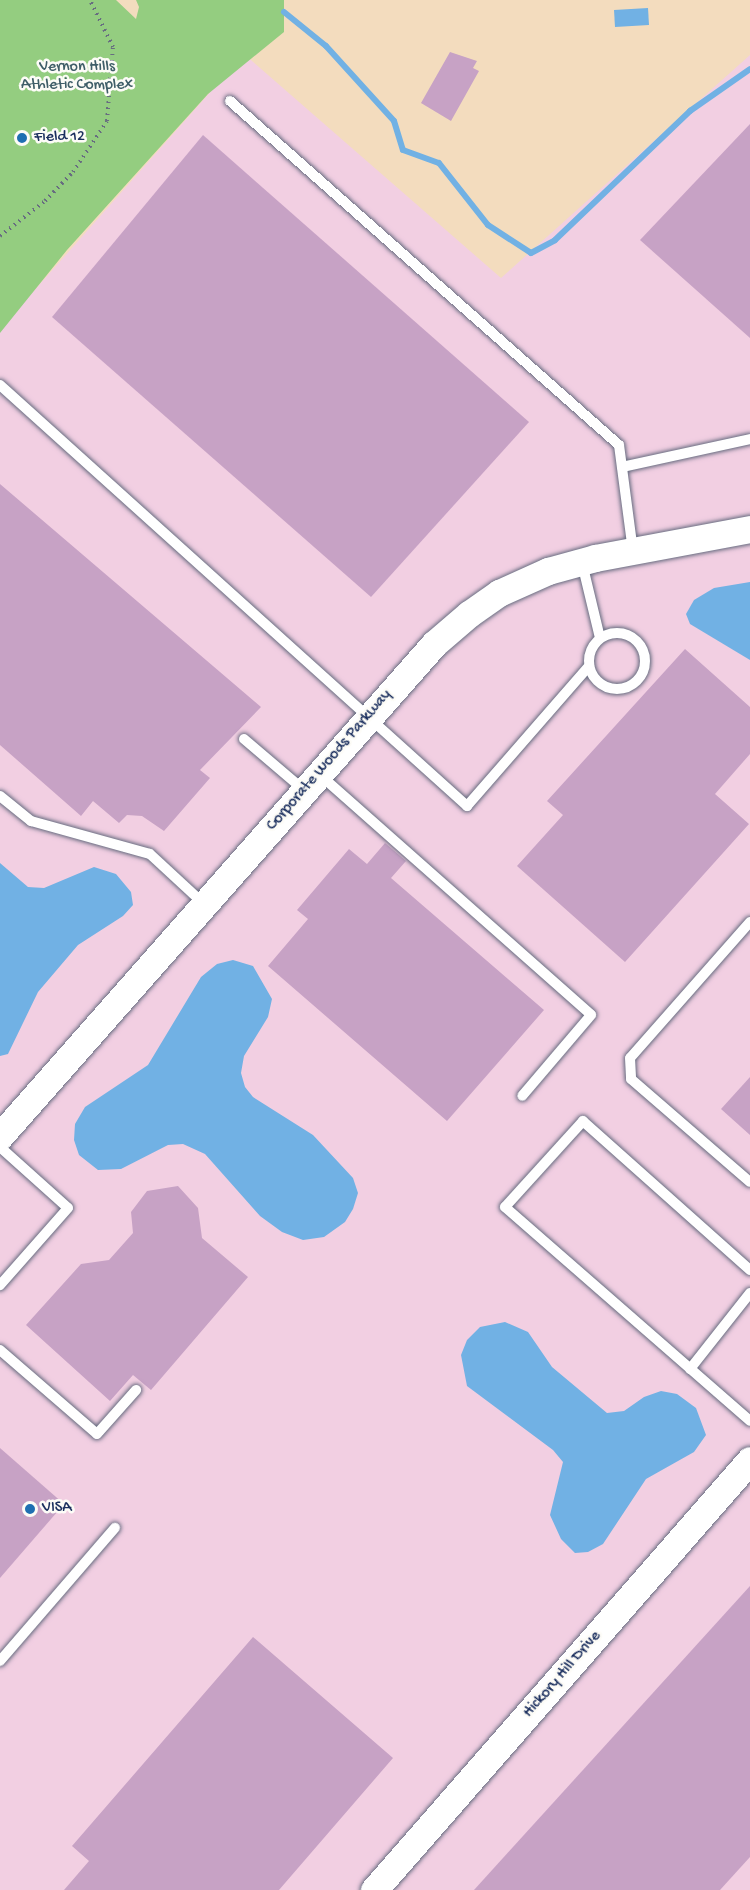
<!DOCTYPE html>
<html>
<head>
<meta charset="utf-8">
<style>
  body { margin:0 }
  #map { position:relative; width:750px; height:1890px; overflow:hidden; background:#f3dcbe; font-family:"Gochi Hand",sans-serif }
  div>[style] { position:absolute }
  .built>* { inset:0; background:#f2cfe2 }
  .green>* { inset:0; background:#94cd80 }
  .water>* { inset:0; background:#71b1e4 }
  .stream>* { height:6px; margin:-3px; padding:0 3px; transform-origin:3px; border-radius:3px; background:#71b1e4 }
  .building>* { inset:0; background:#c7a2c5 }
  .path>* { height:4px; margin-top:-2px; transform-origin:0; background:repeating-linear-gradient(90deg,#676c80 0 1.5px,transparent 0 6px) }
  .roads { filter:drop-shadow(0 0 2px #676c80) drop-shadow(0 0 2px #676c80) }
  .service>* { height:10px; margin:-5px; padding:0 5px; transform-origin:5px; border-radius:5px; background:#fff }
  .service>.ring { margin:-5px; padding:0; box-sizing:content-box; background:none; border:10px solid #fff; border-radius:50% }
  .tertiary>* { height:27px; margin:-13.5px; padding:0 13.5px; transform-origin:13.5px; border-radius:13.5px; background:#fff }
  .dots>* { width:16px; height:16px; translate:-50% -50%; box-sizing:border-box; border:3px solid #fdfcf7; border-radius:50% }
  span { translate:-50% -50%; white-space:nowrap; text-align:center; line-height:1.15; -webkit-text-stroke:5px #fdfcf7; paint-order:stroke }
  .park-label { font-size:16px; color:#3f5e68 }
  .poi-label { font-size:16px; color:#1b2f5e }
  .left { translate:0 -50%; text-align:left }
  .street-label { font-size:16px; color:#1b2f5e }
</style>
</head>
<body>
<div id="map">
  <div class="built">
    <i style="clip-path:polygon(244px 54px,501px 278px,750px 55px,750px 1890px,0 1890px,0 329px)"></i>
  </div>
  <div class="green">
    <i style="clip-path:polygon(0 0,116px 0,136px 19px,139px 7px,136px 0,284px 0,284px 32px,208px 94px,67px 250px,0 333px)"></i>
  </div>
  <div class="water">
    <i style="clip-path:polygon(648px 8px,649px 25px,615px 27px,614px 10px)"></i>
    <i style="clip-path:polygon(750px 582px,750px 660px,690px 624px,686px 614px,694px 600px,714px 588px)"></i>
    <i style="clip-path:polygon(0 863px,28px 887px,44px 888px,94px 867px,116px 874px,131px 892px,133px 905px,123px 916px,78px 945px,38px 992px,8px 1054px,0 1056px)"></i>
    <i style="clip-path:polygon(233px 960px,253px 966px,272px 999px,268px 1017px,244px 1056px,241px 1073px,245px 1087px,253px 1097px,313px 1135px,353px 1178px,358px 1193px,353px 1209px,345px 1222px,324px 1237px,303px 1240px,282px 1232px,260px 1216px,205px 1154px,183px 1144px,168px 1145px,121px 1169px,98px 1170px,79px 1155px,74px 1140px,75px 1124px,85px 1107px,148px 1065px,201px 977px,217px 964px)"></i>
    <i style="clip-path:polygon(505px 1322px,528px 1332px,552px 1367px,607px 1413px,624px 1411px,644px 1397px,661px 1391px,677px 1394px,696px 1408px,706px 1435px,694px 1452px,646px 1479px,603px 1544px,588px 1552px,575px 1553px,561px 1539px,550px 1515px,563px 1462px,553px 1450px,467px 1386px,461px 1355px,467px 1340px,480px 1327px)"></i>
  </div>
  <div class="stream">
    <i style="left:284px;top:12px;width:54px;rotate:39deg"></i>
    <i style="left:326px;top:46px;width:101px;rotate:47.8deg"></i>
    <i style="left:394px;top:121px;width:30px;rotate:73deg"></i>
    <i style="left:403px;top:150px;width:38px;rotate:20deg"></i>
    <i style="left:439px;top:163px;width:79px;rotate:51.7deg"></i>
    <i style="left:488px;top:225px;width:51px;rotate:33.1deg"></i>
    <i style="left:531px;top:253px;width:27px;rotate:-28deg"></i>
    <i style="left:555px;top:240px;width:187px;rotate:-43.7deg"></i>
    <i style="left:690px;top:111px;width:73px;rotate:-35deg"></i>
  </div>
  <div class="building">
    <i style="clip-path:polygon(450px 52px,477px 61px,473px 68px,479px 71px,451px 121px,421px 103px)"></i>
    <i style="clip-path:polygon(750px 124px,750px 338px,640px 240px)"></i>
    <i style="clip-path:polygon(203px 135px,529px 422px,371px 597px,52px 317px)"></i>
    <i style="clip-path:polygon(0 484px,261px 707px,200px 770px,210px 778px,164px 831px,142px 816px,127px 815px,119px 823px,93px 801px,81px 816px,0 745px)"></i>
    <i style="clip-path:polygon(685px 649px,750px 707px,750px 754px,715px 794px,749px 824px,625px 962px,517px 866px,563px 815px,547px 801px)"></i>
    <i style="clip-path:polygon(385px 843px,406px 861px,391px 878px,544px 1010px,447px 1121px,268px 966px,308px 919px,297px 910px,349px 849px,367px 864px)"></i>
    <i style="clip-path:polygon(750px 1077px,750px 1135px,721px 1109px)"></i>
    <i style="clip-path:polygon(178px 1186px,198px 1208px,202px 1238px,248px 1277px,151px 1390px,133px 1375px,110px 1401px,26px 1325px,81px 1264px,109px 1260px,133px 1233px,131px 1212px,147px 1191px)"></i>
    <i style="clip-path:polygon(0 1448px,64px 1504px,0 1578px)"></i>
    <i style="clip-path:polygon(750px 1586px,750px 1857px,720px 1890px,474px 1890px)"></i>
    <i style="clip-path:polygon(253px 1637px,393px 1758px,279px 1890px,64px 1890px,89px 1861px,72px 1846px)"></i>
  </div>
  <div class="path">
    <i style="left:0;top:236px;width:57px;rotate:-37.9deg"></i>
    <i style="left:45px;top:201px;width:40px;rotate:-46deg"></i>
    <i style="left:73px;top:172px;width:61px;rotate:-56.3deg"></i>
    <i style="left:107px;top:121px;width:74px;rotate:-85.4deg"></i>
    <i style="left:113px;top:47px;width:52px;rotate:-116.1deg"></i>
  </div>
  <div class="roads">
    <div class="service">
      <i style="left:230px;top:101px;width:519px;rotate:41.49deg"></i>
      <i style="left:619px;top:445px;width:107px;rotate:82.5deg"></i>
      <i style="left:0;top:385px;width:629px;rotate:42.03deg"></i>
      <i style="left:467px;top:806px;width:186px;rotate:-48.9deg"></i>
      <i style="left:622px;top:467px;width:131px;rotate:-12.3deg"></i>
      <i style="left:582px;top:563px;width:77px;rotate:76.5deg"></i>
      <i class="ring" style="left:589px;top:633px;width:46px;height:46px"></i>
      <i style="left:244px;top:739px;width:79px;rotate:40.4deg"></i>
      <i style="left:319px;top:774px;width:363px;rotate:41.5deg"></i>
      <i style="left:591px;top:1015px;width:106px;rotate:130.4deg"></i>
      <i style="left:0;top:796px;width:40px;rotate:39deg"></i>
      <i style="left:31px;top:821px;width:123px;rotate:15.5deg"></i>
      <i style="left:150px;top:854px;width:74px;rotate:42.8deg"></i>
      <i style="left:750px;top:922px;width:181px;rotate:131.4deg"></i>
      <i style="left:630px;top:1058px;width:21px;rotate:87deg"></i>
      <i style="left:631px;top:1079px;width:157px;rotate:40.9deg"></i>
      <i style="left:0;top:1147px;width:91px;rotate:41.9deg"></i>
      <i style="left:68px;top:1208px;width:103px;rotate:131.4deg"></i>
      <i style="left:750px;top:1270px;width:224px;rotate:-138.3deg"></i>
      <i style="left:583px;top:1121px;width:116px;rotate:132.2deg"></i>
      <i style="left:505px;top:1207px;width:325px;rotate:41.1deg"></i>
      <i style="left:0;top:1350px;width:128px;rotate:40.9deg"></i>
      <i style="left:97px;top:1434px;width:59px;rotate:-48.4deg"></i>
      <i style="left:690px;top:1369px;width:97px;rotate:-51.7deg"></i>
      <i style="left:0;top:1661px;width:176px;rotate:-49.2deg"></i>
    </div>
    <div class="tertiary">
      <i style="left:0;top:1136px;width:656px;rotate:-48.58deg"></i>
      <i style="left:434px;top:644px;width:46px;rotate:-40.6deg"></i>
      <i style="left:469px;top:614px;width:37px;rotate:-35deg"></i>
      <i style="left:499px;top:593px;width:54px;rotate:-24.2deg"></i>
      <i style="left:548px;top:571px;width:49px;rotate:-15.5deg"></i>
      <i style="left:595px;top:558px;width:158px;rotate:-10.6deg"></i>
      <i style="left:374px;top:1890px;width:571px;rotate:-48.83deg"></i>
    </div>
  </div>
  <div class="dots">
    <i style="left:22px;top:138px;background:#1f6fb2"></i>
    <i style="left:30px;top:1509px;background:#1f6fb2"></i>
  </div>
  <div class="park-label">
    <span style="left:77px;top:77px">Vernon Hills<br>Athletic Complex</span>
  </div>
  <div class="poi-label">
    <span class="left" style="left:34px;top:138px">Field 12</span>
    <span class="left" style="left:42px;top:1509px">VISA</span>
  </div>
  <div class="street-label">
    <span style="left:330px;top:761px;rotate:-49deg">Corporate Woods Parkway</span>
    <span style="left:563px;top:1675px;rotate:-49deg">Hickory Hill Drive</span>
  </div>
</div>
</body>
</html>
